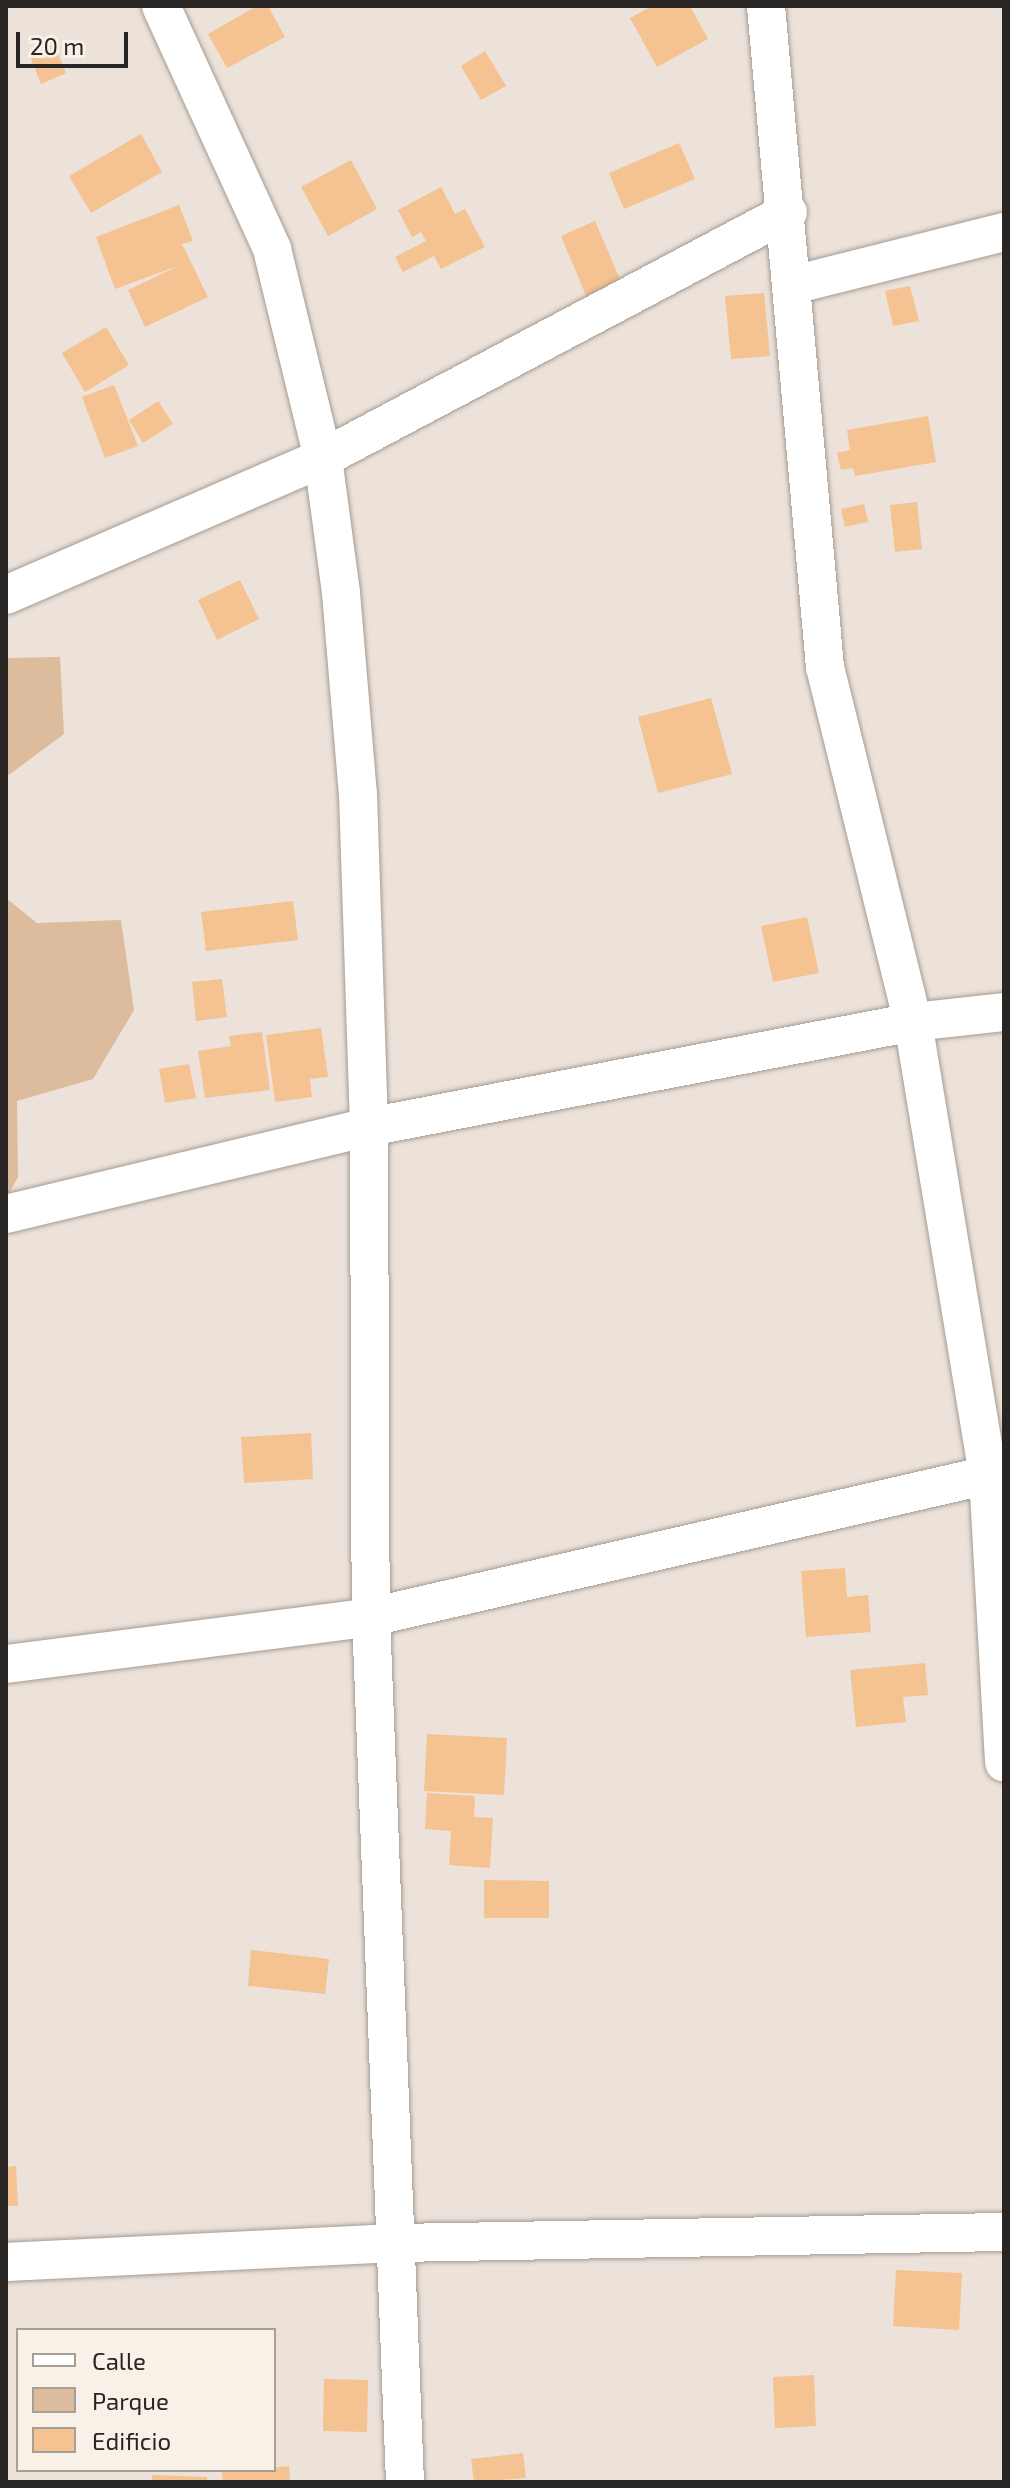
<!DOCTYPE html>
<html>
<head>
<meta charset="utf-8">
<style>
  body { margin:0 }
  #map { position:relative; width:1010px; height:2488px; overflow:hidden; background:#ece2d9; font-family:"Exo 2",sans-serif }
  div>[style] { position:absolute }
  .green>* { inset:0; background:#ddbc9d }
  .building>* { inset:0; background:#f5c291 }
  .roads { filter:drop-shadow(0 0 2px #a49b93) drop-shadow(0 0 2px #a49b93) }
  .minor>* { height:38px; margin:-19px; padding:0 19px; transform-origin:19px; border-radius:19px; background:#fff }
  span { translate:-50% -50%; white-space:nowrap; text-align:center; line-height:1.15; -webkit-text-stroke:7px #f9f0e7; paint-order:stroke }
  .frame { position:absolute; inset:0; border:8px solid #292522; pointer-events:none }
  .legend { position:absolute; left:16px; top:2328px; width:260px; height:144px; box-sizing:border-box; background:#f9f0e7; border:2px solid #a69f98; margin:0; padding:10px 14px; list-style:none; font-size:24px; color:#292522 }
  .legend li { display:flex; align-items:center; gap:16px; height:40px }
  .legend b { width:40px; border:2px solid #a69f98 }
  .scale { position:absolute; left:16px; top:32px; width:112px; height:36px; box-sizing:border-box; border:4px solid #292522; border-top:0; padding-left:10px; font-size:24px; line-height:28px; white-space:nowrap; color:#292522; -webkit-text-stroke:6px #f9f0e7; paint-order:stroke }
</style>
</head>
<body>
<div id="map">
  <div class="green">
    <i style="clip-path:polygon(60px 657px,64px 734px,6px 777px,6px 658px)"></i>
    <i style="clip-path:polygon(6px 898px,37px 923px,121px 920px,134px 1010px,93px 1079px,17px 1101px,18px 1177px,6px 1199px)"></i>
  </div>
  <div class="building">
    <i style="clip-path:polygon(257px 6px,268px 6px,285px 37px,227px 68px,208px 34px)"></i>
    <i style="clip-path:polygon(652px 6px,690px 6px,708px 39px,657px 67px,630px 18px)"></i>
    <i style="clip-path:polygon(54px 44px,66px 73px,41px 84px,29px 54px)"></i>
    <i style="clip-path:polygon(485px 51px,506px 86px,481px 100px,461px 66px)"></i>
    <i style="clip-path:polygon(141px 134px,162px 172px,91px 213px,69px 176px)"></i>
    <i style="clip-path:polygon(679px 143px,695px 179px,624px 209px,609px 173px)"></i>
    <i style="clip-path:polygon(351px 160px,377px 209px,328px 236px,301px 187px)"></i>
    <i style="clip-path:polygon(441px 187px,455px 214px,465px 209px,485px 247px,441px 269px,434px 256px,403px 272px,395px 257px,426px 241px,421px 232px,412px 237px,398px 210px)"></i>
    <i style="clip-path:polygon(179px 205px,193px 241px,182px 244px,208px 297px,145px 327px,128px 290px,180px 265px,115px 289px,96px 237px)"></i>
    <i style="clip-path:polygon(595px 221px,622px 284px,587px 298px,561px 236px)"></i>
    <i style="clip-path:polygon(910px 286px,919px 321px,893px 326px,885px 291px)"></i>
    <i style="clip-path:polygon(764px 293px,770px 356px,731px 359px,725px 296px)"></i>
    <i style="clip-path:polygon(106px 327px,129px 365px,85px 392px,62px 353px)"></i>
    <i style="clip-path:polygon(114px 385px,138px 446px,105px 458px,82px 397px)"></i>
    <i style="clip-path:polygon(158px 401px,173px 424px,143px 443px,129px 420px)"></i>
    <i style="clip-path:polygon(928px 416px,936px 462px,855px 476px,853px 468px,841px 470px,837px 453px,850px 450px,847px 430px)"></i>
    <i style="clip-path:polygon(917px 502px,922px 549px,895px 552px,890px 505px)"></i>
    <i style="clip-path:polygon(864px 504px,868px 522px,845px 527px,841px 509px)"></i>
    <i style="clip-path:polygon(240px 580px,259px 619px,217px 640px,198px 600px)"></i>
    <i style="clip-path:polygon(711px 698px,732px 774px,658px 793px,638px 717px)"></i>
    <i style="clip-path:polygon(293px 901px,298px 940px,206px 951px,201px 912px)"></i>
    <i style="clip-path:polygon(807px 917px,819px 973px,773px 982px,761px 926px)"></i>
    <i style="clip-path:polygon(222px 979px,227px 1017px,196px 1021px,192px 982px)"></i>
    <i style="clip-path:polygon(321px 1028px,328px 1077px,310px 1079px,312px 1097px,275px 1102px,266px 1035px)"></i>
    <i style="clip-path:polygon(262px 1032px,270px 1090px,205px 1098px,198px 1051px,231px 1046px,229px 1036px)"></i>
    <i style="clip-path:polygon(189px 1064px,196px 1098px,165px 1103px,159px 1069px)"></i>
    <i style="clip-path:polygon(311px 1433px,313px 1479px,244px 1483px,241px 1437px)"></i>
    <i style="clip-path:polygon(845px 1568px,847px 1597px,868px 1595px,871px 1632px,806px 1637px,801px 1571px)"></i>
    <i style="clip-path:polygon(925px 1663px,928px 1695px,903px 1697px,906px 1722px,856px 1727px,850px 1670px)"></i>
    <i style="clip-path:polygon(427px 1734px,507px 1738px,504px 1795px,424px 1791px)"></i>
    <i style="clip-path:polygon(427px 1793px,475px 1796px,474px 1817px,493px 1818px,490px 1868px,449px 1865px,451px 1831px,425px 1829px)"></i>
    <i style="clip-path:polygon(484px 1880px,549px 1881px,549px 1918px,484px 1918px)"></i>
    <i style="clip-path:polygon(251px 1950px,329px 1959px,325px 1994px,248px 1986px)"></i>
    <i style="clip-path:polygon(16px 2166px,18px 2206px,6px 2206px,6px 2167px)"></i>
    <i style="clip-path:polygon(896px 2270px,962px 2273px,959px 2330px,893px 2326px)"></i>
    <i style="clip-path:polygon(814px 2375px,816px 2426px,775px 2428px,773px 2377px)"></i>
    <i style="clip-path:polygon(324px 2379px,368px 2380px,367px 2432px,323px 2431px)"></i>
    <i style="clip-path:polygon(523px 2453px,526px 2478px,474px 2482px,471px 2459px)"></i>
    <i style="clip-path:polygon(289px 2466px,290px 2482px,223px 2482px,222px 2472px)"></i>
    <i style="clip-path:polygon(152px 2475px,207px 2477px,207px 2482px,152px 2482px)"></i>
  </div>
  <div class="roads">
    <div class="minor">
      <i style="left:161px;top:6px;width:267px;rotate:65.4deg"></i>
      <i style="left:272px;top:249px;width:215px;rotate:76.3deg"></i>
      <i style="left:323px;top:458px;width:136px;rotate:82.4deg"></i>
      <i style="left:341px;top:593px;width:202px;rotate:85.2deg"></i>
      <i style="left:358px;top:794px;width:333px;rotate:88.1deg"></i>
      <i style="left:369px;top:1127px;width:490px;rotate:89.8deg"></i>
      <i style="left:371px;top:1617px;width:866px;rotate:87.75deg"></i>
      <i style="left:766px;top:6px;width:664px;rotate:84.9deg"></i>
      <i style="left:825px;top:667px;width:366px;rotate:76.1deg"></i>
      <i style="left:913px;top:1022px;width:459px;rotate:80.6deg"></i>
      <i style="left:988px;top:1475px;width:288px;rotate:86.8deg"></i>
      <i style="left:793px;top:285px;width:218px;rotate:-14.1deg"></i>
      <i style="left:6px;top:595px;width:345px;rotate:-23.4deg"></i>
      <i style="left:323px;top:458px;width:526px;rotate:-27.88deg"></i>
      <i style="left:6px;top:1214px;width:373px;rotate:-13.5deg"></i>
      <i style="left:369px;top:1127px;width:554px;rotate:-10.92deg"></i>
      <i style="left:913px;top:1022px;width:92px;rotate:-6.3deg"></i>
      <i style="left:6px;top:1664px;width:368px;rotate:-7.3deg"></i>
      <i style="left:371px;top:1617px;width:633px;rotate:-12.96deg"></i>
      <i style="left:6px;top:2262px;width:391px;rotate:-2.8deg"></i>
      <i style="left:397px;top:2243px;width:607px;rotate:-1.04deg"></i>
    </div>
  </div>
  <div class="frame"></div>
  <ul class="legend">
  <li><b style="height:10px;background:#fff"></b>Calle</li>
  <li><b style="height:22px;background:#ddbc9d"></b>Parque</li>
  <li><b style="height:22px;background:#f5c291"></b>Edificio</li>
  </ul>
  <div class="scale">20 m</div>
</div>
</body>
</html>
